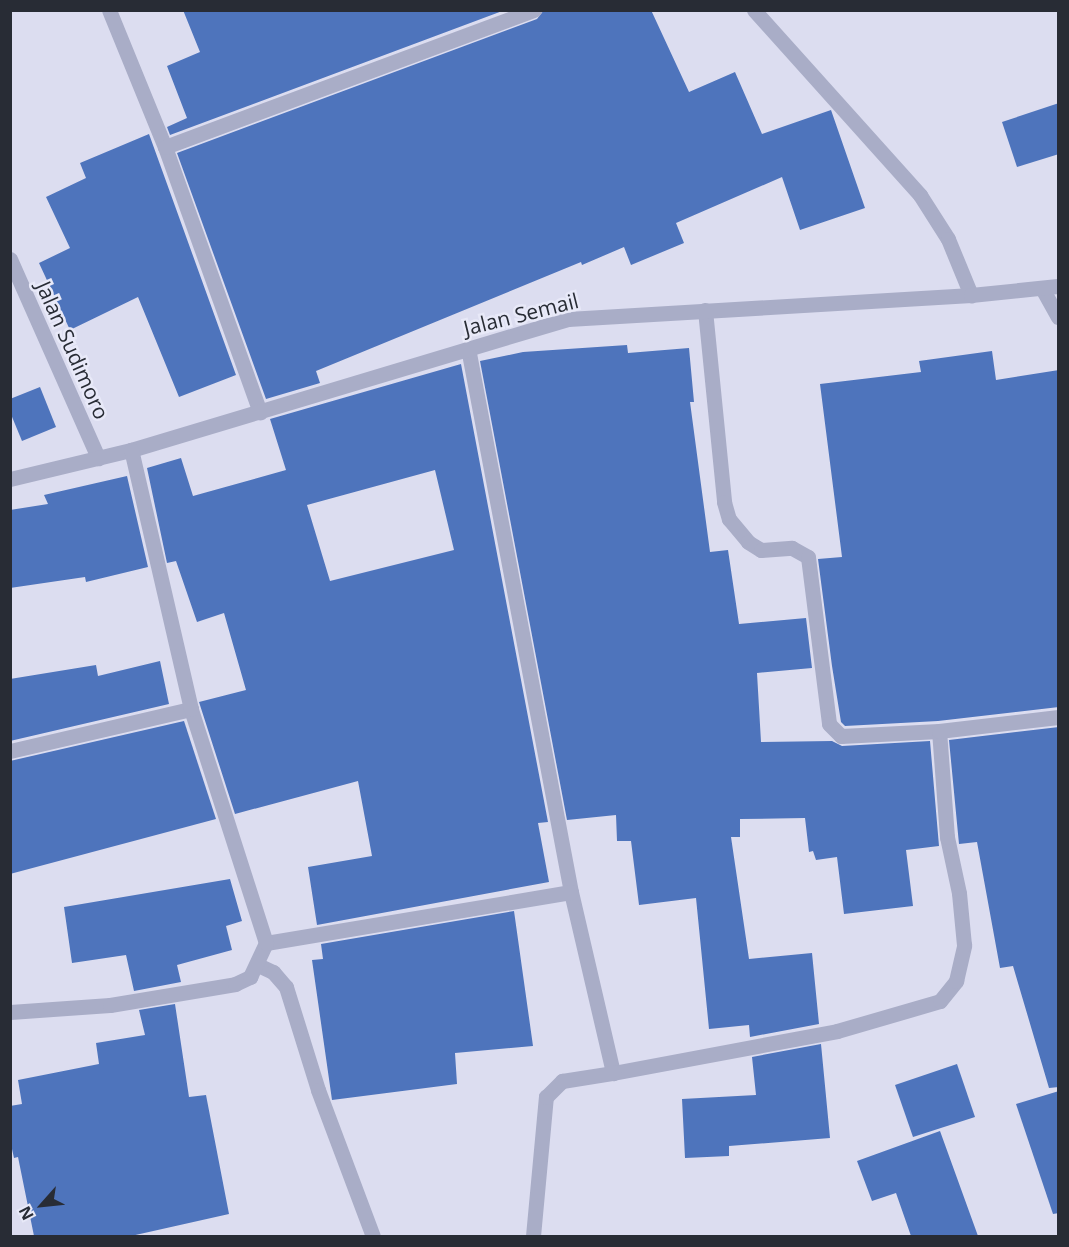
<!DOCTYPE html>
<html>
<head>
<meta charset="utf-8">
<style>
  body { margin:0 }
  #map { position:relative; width:1069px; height:1247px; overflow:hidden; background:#dcddf0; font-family:"Open Sans",sans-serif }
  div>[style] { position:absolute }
  .building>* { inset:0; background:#4e74bc }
  .minor>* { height:15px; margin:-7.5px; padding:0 7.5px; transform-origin:7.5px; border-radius:7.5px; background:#a9adc7 }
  span { translate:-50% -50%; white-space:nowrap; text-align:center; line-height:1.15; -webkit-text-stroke:5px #e8e9f8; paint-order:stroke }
  .street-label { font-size:21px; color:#282c35 }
  .frame { position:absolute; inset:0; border:12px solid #282c35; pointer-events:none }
  .north { position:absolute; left:12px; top:1175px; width:60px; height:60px; -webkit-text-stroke:4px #e8e9f8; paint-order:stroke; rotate:243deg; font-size:16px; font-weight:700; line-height:24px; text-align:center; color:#282c35 }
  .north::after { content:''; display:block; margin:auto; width:21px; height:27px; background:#282c35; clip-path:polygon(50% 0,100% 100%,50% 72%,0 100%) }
</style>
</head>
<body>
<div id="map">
  <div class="building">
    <i style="clip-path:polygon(183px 10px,505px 10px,170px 135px,167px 127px,187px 118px,167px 66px,200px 52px)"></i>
    <i style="clip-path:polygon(544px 10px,651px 10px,689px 92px,735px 72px,762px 134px,831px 110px,865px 208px,800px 230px,782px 177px,676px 223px,684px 243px,631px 265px,624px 247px,582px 265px,581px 262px,316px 371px,320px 383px,266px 399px,177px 153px,537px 19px)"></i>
    <i style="clip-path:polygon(1059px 103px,1059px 154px,1017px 167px,1002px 122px)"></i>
    <i style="clip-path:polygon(149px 134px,236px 375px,179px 397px,138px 297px,70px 330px,39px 263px,70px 248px,46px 197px,86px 178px,80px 163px)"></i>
    <i style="clip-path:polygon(627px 345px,628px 353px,689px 348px,694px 402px,690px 402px,710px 552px,728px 550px,739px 624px,806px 618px,812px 668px,757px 673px,761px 742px,832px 741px,842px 746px,930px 741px,939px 846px,906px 850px,913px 906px,844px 914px,837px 857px,816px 860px,813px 851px,809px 852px,805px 818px,740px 819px,740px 837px,731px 837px,749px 959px,812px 953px,819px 1024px,750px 1037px,749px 1025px,709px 1029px,696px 898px,639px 905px,631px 841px,617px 841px,616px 815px,567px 820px,480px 361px,523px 352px)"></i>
    <i style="clip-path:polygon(992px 351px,996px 380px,1059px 370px,1059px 707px,938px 721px,845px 726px,841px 722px,832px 666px,818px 559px,842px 557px,820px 384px,921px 372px,919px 361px)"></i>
    <i style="clip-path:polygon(evenodd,461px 364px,548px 822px,538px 823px,549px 882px,317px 925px,308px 867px,372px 856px,358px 781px,235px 814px,199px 702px,246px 690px,224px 613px,197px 622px,176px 561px,167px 563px,147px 468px,181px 458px,193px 496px,286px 470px,270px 419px,461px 364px,435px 470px,454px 550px,330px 581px,307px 505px,435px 470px)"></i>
    <i style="clip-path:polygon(40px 387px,56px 427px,22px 441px,10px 412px,10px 399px)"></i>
    <i style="clip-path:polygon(127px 476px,148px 567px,86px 582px,85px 577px,10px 588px,10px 510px,48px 504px,44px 495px)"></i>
    <i style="clip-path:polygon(160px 661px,169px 704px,10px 741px,10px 679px,96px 665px,98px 676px)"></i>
    <i style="clip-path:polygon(184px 721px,216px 819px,10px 874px,10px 761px)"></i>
    <i style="clip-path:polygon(1059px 727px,1059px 1087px,1049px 1088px,1013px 966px,1000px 968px,977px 842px,959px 844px,949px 740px)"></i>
    <i style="clip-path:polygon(230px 879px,242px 921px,226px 926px,232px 950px,177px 965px,181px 982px,134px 991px,126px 955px,72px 963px,64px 907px)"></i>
    <i style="clip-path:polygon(514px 911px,533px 1046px,455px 1053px,457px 1084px,332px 1100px,312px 960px,323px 959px,321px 944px)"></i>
    <i style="clip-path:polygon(175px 1004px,189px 1097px,206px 1095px,229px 1214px,131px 1236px,34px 1236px,18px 1157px,14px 1158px,10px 1140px,10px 1106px,22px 1104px,18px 1080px,99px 1064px,96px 1043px,145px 1035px,139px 1010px)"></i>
    <i style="clip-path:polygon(821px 1044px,830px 1138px,729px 1146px,729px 1156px,685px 1158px,682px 1099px,756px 1095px,752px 1057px)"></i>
    <i style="clip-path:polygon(957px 1064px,975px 1117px,913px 1137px,895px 1085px)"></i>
    <i style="clip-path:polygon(1059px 1091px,1059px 1213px,1053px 1214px,1016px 1104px)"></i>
    <i style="clip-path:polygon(940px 1131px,978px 1236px,911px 1236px,896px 1193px,872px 1201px,857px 1161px)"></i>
  </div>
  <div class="minor">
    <i style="left:109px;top:10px;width:148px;rotate:67.8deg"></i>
    <i style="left:165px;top:147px;width:282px;rotate:70.3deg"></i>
    <i style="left:754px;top:10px;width:249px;rotate:48.1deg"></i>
    <i style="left:920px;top:195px;width:52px;rotate:57.5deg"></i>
    <i style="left:948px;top:239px;width:61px;rotate:67.7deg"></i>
    <i style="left:165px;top:147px;width:394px;rotate:-20.4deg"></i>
    <i style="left:10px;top:259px;width:218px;rotate:66.1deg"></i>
    <i style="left:1043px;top:290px;width:31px;rotate:61deg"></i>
    <i style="left:705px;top:310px;width:193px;rotate:84.3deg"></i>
    <i style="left:724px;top:502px;width:18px;rotate:74deg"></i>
    <i style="left:729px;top:519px;width:30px;rotate:50deg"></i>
    <i style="left:748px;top:542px;width:15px;rotate:32deg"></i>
    <i style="left:761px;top:550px;width:31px;rotate:-4deg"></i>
    <i style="left:792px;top:548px;width:18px;rotate:29deg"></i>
    <i style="left:808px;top:557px;width:168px;rotate:82.8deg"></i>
    <i style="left:829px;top:724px;width:17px;rotate:45deg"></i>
    <i style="left:841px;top:736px;width:98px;rotate:-2.9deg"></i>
    <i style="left:468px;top:348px;width:554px;rotate:79.28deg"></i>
    <i style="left:571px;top:892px;width:186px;rotate:76.9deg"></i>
    <i style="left:613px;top:1073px;width:228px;rotate:-10.6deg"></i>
    <i style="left:837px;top:1031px;width:107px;rotate:-16.2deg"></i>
    <i style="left:940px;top:1001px;width:26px;rotate:-51deg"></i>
    <i style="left:956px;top:981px;width:37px;rotate:-77deg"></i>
    <i style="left:964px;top:945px;width:52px;rotate:-95.5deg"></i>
    <i style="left:959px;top:893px;width:57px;rotate:-102.1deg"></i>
    <i style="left:947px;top:837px;width:106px;rotate:-94.3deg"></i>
    <i style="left:939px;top:731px;width:120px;rotate:-6.7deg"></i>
    <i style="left:10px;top:479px;width:124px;rotate:-13.5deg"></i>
    <i style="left:131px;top:450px;width:456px;rotate:-16.7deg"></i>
    <i style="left:568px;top:319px;width:404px;rotate:-3.4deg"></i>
    <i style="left:971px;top:295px;width:87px;rotate:-5.9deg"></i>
    <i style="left:10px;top:751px;width:186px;rotate:-13.1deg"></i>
    <i style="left:266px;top:943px;width:309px;rotate:-9.5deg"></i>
    <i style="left:258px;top:965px;width:17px;rotate:25deg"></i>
    <i style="left:273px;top:972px;width:20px;rotate:49deg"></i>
    <i style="left:286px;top:987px;width:108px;rotate:72.7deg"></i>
    <i style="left:318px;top:1090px;width:156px;rotate:69.4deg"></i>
    <i style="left:10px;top:1012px;width:100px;rotate:-4deg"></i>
    <i style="left:110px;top:1005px;width:127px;rotate:-9.5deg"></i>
    <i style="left:235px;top:984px;width:17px;rotate:-25deg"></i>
    <i style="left:250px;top:977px;width:38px;rotate:-65deg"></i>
    <i style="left:266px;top:943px;width:246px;rotate:-107.8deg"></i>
    <i style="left:191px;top:709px;width:266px;rotate:-103deg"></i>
    <i style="left:533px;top:1236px;width:140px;rotate:-84.7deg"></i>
    <i style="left:546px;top:1097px;width:23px;rotate:-45deg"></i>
    <i style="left:562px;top:1081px;width:52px;rotate:-8.9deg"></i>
  </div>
  <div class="street-label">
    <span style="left:521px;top:314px;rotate:-14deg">Jalan Semail</span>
    <span style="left:73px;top:350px;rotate:66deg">Jalan Sudimoro</span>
  </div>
  <div class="frame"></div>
  <div class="north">N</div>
</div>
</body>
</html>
